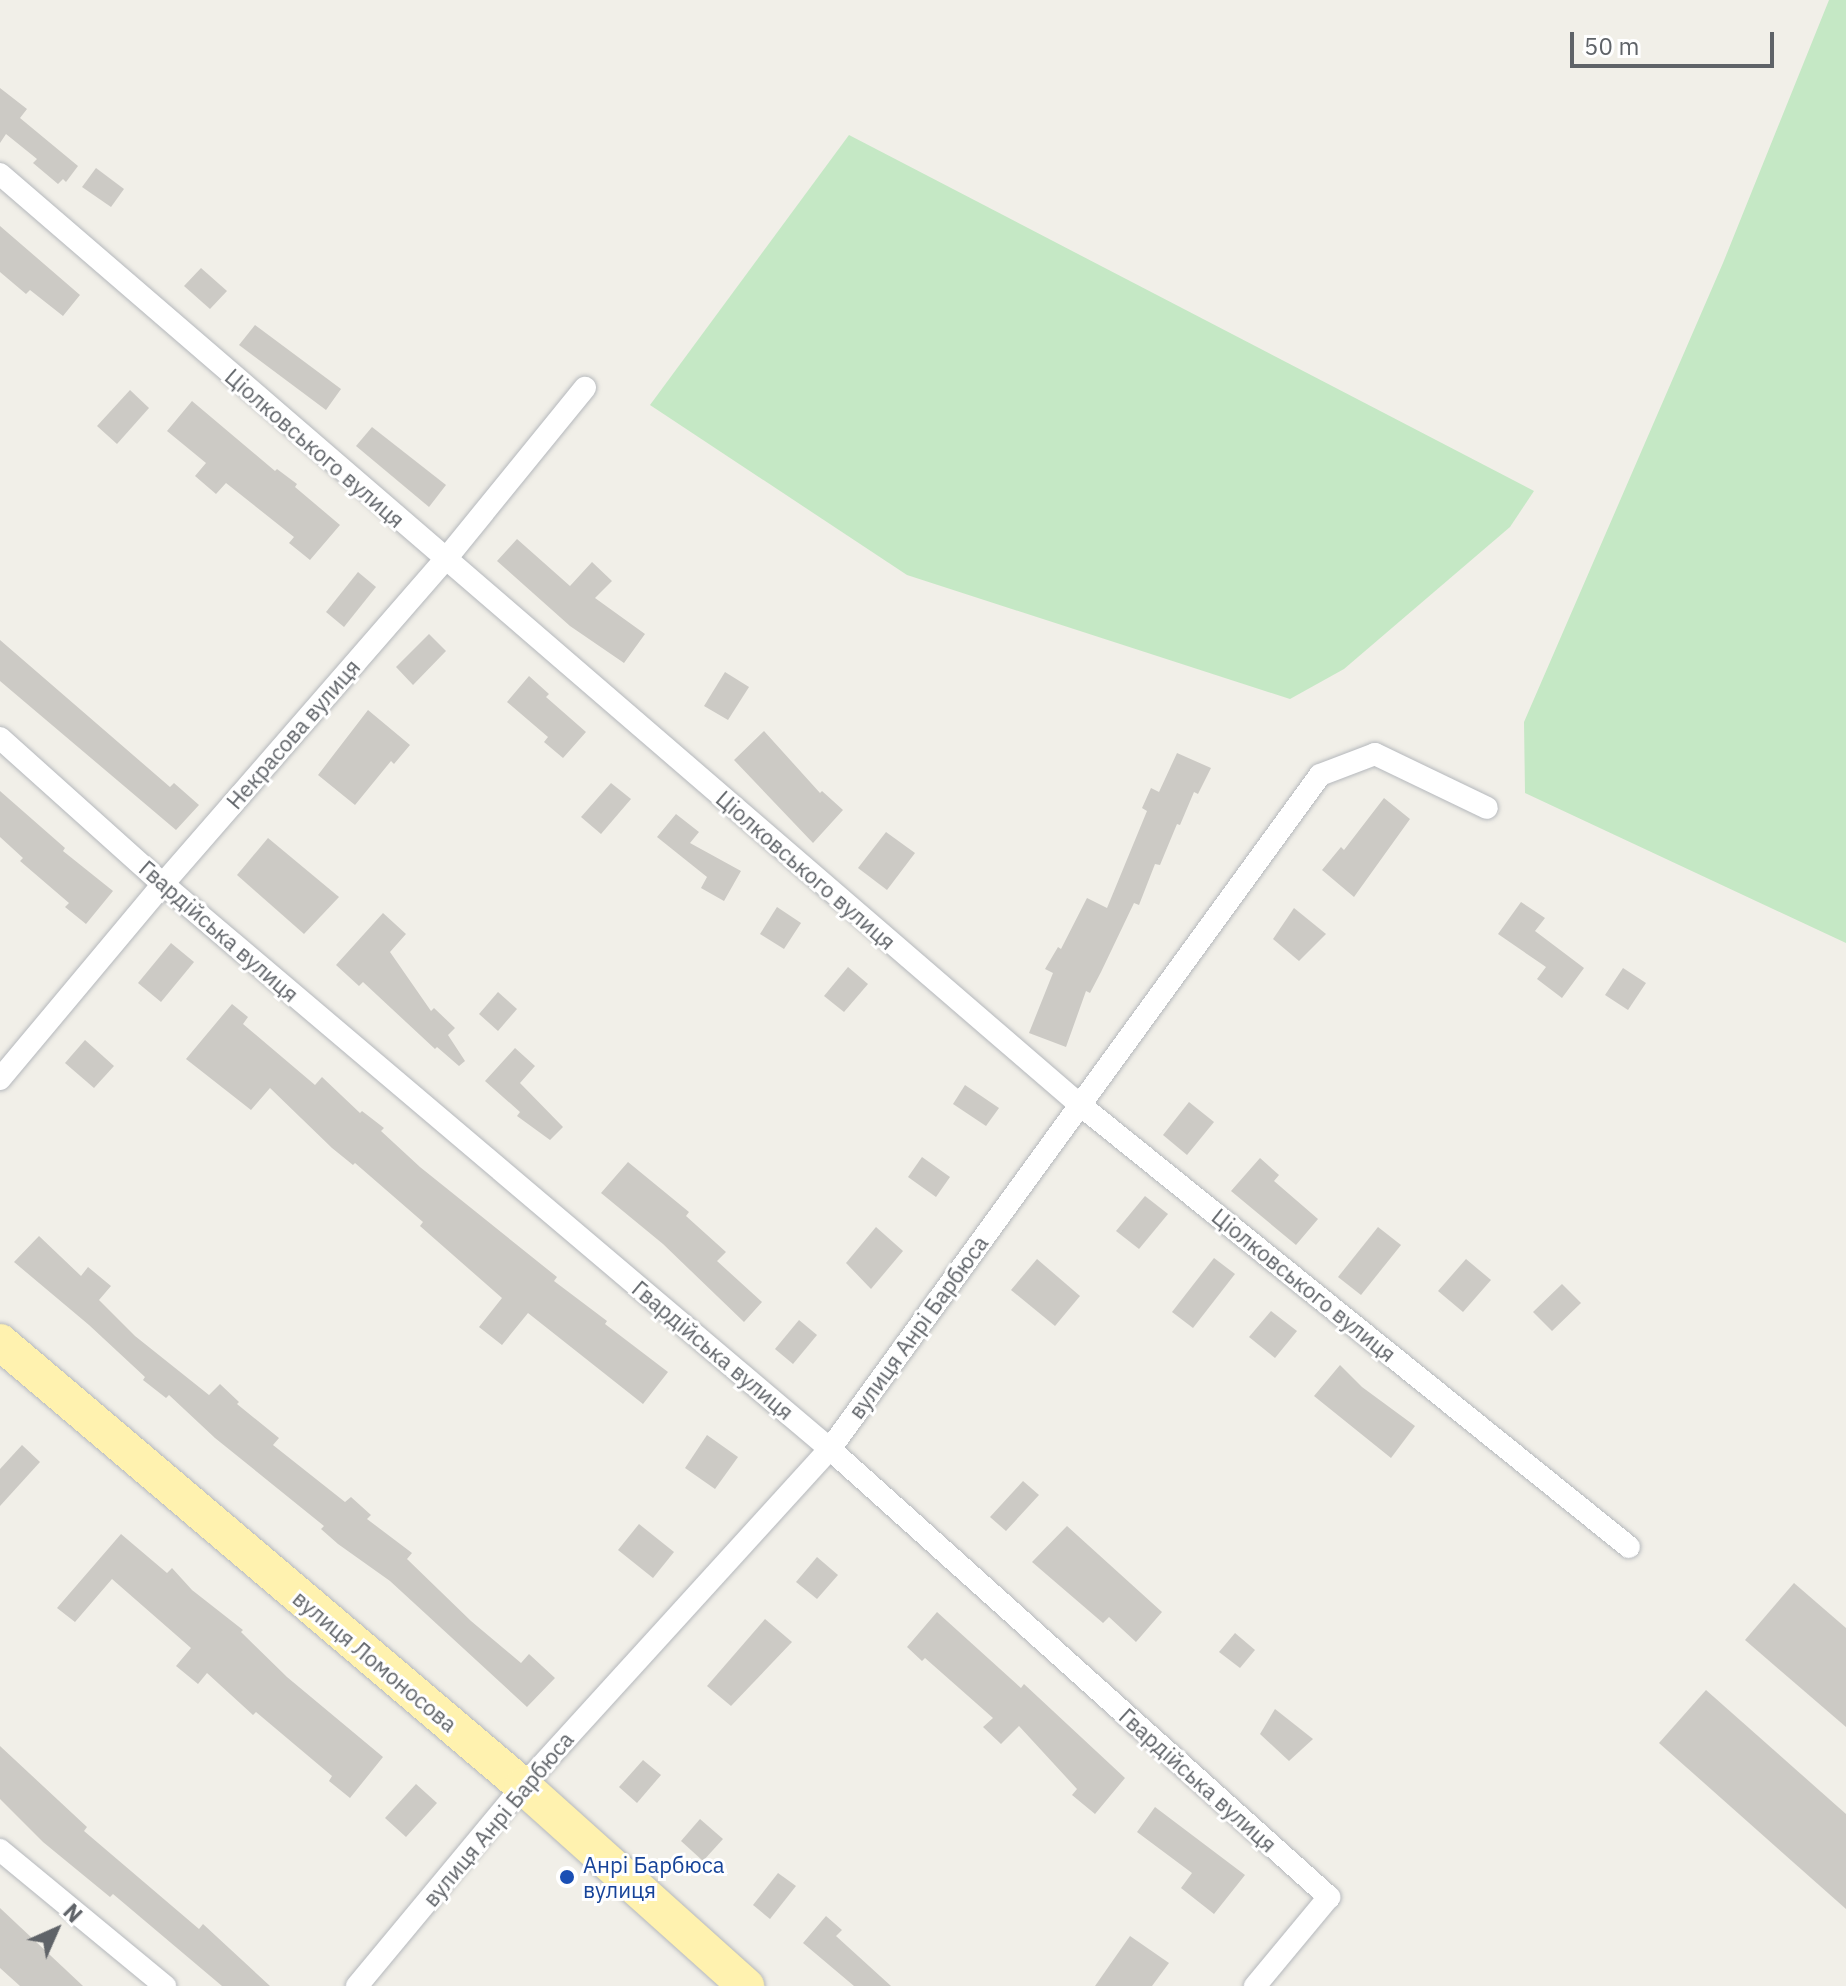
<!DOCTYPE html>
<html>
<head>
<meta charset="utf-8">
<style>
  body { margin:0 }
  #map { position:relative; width:1846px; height:1986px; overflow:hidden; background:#f1efe8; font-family:"IBM Plex Sans",sans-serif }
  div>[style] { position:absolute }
  .green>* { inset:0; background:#c5e8c5 }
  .building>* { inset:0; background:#cccac5 }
  .roads { filter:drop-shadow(0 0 2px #b5b8bc) drop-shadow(0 0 2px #b5b8bc) }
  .street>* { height:22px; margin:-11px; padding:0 11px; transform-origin:11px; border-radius:11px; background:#fff }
  .primary>* { height:36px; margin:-18px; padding:0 18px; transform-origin:18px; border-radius:18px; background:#fff2af }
  .dots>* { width:22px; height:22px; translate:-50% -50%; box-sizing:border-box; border:4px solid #fff; border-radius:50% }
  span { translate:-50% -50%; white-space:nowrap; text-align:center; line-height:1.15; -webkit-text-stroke:6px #fff; paint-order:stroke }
  .street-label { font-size:22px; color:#5f6368 }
  .transit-label { font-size:22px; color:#164399 }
  .left { translate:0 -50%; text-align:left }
  .north { position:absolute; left:16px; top:1890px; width:80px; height:80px; -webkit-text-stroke:6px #fff; paint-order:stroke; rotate:45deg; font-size:22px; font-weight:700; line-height:32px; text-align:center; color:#5f6368 }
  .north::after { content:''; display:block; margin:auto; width:28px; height:36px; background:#5f6368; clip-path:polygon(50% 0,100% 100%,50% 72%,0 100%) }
  .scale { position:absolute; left:1570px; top:32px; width:204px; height:36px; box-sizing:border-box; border:4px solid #5f6368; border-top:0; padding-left:10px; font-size:24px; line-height:28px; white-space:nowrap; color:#5f6368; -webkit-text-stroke:6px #fff; paint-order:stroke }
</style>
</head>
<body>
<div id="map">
  <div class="green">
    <i style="clip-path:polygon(1829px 0,1846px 0,1846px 943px,1525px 793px,1524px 722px,1723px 263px)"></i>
    <i style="clip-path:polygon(849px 135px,1534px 491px,1510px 527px,1344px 669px,1290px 699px,907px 575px,650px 405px)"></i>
  </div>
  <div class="building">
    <i style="clip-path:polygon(0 88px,27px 109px,20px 118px,78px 166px,66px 182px,63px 179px,58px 184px,33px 163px,37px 159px,6px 134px,0 143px)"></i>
    <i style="clip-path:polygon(96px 168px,124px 189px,111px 207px,82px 187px)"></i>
    <i style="clip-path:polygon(0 226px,80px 295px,63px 316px,30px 290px,26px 294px,0 272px)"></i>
    <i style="clip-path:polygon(201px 268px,227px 291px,210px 309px,184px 286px)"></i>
    <i style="clip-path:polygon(255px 325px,341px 389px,326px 410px,239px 345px)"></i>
    <i style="clip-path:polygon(130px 390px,149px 408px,117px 444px,97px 426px)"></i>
    <i style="clip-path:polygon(192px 401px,275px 471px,277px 469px,297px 484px,295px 487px,340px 525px,310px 560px,289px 543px,294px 537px,226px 483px,216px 494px,195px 476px,206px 463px,167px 431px)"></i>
    <i style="clip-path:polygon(372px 427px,446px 485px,429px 507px,356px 446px)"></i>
    <i style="clip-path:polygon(517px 539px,570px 586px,592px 562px,612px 581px,595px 598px,645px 634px,624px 663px,570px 626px,497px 561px)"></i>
    <i style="clip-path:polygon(358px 572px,376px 587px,344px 627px,326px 612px)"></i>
    <i style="clip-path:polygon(429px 634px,446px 651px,413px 685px,396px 667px)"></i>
    <i style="clip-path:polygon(0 640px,170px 787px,174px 783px,199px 805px,176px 830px,0 681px)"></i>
    <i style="clip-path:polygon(725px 672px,749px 687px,728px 720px,704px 706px)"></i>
    <i style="clip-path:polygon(529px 676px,549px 694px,546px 697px,586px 732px,563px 758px,544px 742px,548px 737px,507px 702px)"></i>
    <i style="clip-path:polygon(368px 710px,410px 745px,394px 764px,391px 761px,355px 805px,318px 775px)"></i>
    <i style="clip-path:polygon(764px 731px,820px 793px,822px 791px,843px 810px,813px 843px,734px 760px)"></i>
    <i style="clip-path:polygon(1177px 753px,1211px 768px,1198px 794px,1194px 792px,1180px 825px,1177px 824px,1160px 865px,1155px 864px,1139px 905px,1134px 903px,1101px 972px,1090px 993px,1086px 991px,1066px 1047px,1029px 1033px,1053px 973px,1045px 969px,1058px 947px,1061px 949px,1087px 898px,1107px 908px,1147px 811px,1142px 808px,1151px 788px,1159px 792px)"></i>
    <i style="clip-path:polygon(611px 783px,631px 799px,601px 834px,581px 817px)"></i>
    <i style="clip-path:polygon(0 791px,65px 848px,63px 851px,113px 891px,86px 924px,65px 907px,69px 903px,20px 861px,23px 858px,0 837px)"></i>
    <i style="clip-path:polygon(1384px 798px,1410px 819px,1354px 897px,1322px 870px,1341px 847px,1344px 850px)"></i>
    <i style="clip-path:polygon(676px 814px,699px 832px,690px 843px,741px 871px,724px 901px,701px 888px,707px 877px,657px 837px)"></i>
    <i style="clip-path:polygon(886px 832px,915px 853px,887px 890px,858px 868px)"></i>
    <i style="clip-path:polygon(268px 838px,339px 897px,304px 934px,237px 875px)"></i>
    <i style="clip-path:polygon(1521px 902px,1545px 918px,1535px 931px,1584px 968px,1562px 998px,1537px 979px,1546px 967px,1498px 934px)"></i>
    <i style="clip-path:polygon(777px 907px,801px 923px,784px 949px,760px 934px)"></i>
    <i style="clip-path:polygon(1294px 908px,1326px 934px,1299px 961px,1273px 939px)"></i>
    <i style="clip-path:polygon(383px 913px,406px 934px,390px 952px,431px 1011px,434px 1008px,455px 1028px,448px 1035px,465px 1061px,459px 1066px,437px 1047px,435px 1049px,363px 982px,359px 986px,336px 965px)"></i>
    <i style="clip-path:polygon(171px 943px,194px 962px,161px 1002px,138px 983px)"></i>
    <i style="clip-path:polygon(848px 967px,868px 984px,844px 1012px,824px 996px)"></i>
    <i style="clip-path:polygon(1623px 968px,1646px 983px,1628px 1010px,1605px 995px)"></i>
    <i style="clip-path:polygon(498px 992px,517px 1009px,498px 1031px,479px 1014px)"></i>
    <i style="clip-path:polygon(232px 1004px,248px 1017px,243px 1024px,315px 1085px,322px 1077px,360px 1113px,362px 1111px,384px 1128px,381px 1131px,420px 1167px,557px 1277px,554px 1281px,607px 1321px,605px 1324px,668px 1372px,643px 1404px,528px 1313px,502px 1345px,479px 1327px,502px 1298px,420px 1226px,423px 1222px,355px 1163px,353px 1165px,332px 1148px,270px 1088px,251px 1110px,186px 1059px)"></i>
    <i style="clip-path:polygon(85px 1040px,114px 1066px,94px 1088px,65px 1063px)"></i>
    <i style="clip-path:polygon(515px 1048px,535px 1066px,520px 1083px,563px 1127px,550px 1140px,517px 1116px,520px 1112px,485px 1081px)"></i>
    <i style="clip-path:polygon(965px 1085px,999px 1108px,986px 1126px,953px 1104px)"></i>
    <i style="clip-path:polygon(1189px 1102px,1214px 1122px,1187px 1155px,1163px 1135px)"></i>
    <i style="clip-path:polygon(922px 1157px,950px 1177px,936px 1197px,908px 1177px)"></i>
    <i style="clip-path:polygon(1260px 1158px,1279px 1175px,1274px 1181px,1318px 1219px,1296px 1245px,1231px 1191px)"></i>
    <i style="clip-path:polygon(628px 1162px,689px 1212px,686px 1216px,726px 1252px,717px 1261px,762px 1302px,744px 1322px,663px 1244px,601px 1193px)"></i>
    <i style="clip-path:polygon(1145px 1196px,1168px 1214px,1139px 1249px,1116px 1231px)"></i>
    <i style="clip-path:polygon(876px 1227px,903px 1251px,871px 1289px,846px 1263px)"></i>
    <i style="clip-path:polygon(1378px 1227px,1401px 1245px,1361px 1295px,1338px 1277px)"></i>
    <i style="clip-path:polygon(39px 1236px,81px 1276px,88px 1267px,111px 1286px,99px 1300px,135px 1336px,209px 1395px,220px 1384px,239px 1402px,237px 1404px,279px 1438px,273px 1445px,345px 1502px,351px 1497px,371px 1515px,367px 1519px,412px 1553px,407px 1559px,471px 1621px,521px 1663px,529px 1654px,555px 1678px,527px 1707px,390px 1581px,338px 1544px,321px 1529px,324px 1526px,215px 1438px,169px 1395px,166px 1398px,143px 1380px,145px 1377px,89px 1325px,14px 1262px)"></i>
    <i style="clip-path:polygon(1214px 1258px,1235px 1274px,1193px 1328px,1172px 1312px)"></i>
    <i style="clip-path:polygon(1037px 1259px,1080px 1296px,1055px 1326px,1011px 1290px)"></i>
    <i style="clip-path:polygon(1466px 1259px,1491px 1280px,1463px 1312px,1438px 1291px)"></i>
    <i style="clip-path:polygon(1562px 1284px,1581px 1303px,1552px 1331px,1533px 1312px)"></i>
    <i style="clip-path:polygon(1271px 1311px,1297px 1331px,1275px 1358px,1249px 1337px)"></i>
    <i style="clip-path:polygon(799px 1320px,817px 1335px,793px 1364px,775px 1349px)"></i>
    <i style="clip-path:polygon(1340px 1365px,1362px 1387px,1415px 1426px,1391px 1458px,1314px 1396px)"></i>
    <i style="clip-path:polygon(707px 1435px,738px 1457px,715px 1489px,685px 1468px)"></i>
    <i style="clip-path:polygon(22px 1445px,40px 1462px,0 1506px,0 1469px)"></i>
    <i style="clip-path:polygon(1023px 1481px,1039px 1495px,1006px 1531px,990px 1517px)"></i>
    <i style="clip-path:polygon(639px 1524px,674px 1552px,653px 1578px,618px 1550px)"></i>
    <i style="clip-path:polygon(1067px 1526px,1162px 1612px,1136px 1642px,1109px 1617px,1103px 1623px,1032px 1562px)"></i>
    <i style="clip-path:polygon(121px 1534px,167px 1573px,172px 1568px,192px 1590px,243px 1630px,241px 1632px,287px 1677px,383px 1757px,350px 1798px,329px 1781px,332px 1776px,256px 1712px,253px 1715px,207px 1673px,198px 1684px,176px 1666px,191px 1648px,112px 1579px,75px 1622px,57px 1608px)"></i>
    <i style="clip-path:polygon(817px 1557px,838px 1575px,817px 1599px,796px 1582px)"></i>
    <i style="clip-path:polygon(1794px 1583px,1846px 1628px,1846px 1727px,1745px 1640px)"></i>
    <i style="clip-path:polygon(937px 1612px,1021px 1688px,1024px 1684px,1125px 1778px,1095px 1814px,1072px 1795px,1077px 1789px,1019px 1726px,1001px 1744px,983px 1727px,993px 1718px,925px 1658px,922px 1661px,907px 1647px)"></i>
    <i style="clip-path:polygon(765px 1619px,792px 1642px,731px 1706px,707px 1686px)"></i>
    <i style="clip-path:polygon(1235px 1633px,1255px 1650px,1240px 1668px,1219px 1652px)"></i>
    <i style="clip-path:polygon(1706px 1690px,1846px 1814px,1846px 1909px,1659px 1743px)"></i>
    <i style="clip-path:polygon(1275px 1709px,1313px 1739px,1289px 1761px,1260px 1734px)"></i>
    <i style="clip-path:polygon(0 1746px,87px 1827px,84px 1831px,199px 1929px,203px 1924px,270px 1986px,222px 1986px,113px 1894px,110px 1897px,43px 1842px,0 1799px)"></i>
    <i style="clip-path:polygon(643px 1760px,661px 1775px,637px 1803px,619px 1787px)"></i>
    <i style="clip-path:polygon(416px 1784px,437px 1803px,406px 1837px,385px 1818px)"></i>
    <i style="clip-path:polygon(1155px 1807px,1245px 1875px,1214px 1914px,1181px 1888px,1192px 1873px,1137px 1832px)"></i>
    <i style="clip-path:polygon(700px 1819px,723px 1839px,703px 1861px,681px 1841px)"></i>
    <i style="clip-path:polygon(778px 1873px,796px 1886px,770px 1919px,753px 1905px)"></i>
    <i style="clip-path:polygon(0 1908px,83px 1986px,20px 1986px,0 1968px)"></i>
    <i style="clip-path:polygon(826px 1916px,842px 1930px,836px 1936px,891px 1986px,854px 1986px,803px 1943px)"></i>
    <i style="clip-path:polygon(1130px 1936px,1169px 1963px,1152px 1986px,1095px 1986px)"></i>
  </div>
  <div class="roads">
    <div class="street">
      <i style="left:0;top:174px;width:1424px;rotate:40.76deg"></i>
      <i style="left:1079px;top:1104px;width:706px;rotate:38.85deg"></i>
      <i style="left:0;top:738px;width:219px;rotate:41.9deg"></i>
      <i style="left:163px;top:884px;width:874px;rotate:40.27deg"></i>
      <i style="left:830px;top:1449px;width:671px;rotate:41.92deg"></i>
      <i style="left:1329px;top:1897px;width:116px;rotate:129.7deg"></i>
      <i style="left:0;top:1079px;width:254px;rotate:-50.1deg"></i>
      <i style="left:163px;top:884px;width:430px;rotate:-49deg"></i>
      <i style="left:445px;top:560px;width:222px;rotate:-50.9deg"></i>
      <i style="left:0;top:1850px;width:214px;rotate:39.5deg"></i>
      <i style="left:357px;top:1986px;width:260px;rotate:-50.3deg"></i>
      <i style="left:523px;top:1786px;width:456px;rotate:-47.7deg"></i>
      <i style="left:830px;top:1449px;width:833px;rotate:-53.98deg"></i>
      <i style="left:1320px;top:775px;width:59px;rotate:-20.9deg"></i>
      <i style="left:1375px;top:754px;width:124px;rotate:25.7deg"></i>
    </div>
    <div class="primary">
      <i style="left:0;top:1342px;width:686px;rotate:40.33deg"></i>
      <i style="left:523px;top:1786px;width:300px;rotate:41.9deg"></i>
    </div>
  </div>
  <div class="dots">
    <i style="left:567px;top:1877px;background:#1a4fb4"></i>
  </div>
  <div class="street-label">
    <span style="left:315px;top:448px;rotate:41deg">Ціолковського вулиця</span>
    <span style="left:293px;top:734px;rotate:-49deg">Некрасова вулиця</span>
    <span style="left:806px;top:870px;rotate:41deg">Ціолковського вулиця</span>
    <span style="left:219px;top:931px;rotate:41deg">Гвардійська вулиця</span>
    <span style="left:1304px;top:1285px;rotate:39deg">Ціолковського вулиця</span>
    <span style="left:918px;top:1327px;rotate:-54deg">вулиця Анрі Барбюса</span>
    <span style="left:713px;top:1350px;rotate:40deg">Гвардійська вулиця</span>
    <span style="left:375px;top:1661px;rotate:40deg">вулиця Ломоносова</span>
    <span style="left:1198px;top:1780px;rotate:42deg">Гвардійська вулиця</span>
    <span style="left:498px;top:1819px;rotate:-50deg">вулиця Анрі Барбюса</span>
  </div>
  <div class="transit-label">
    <span class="left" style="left:583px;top:1877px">Анрі Барбюса<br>вулиця</span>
  </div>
  <div class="north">N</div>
  <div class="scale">50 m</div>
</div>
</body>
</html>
